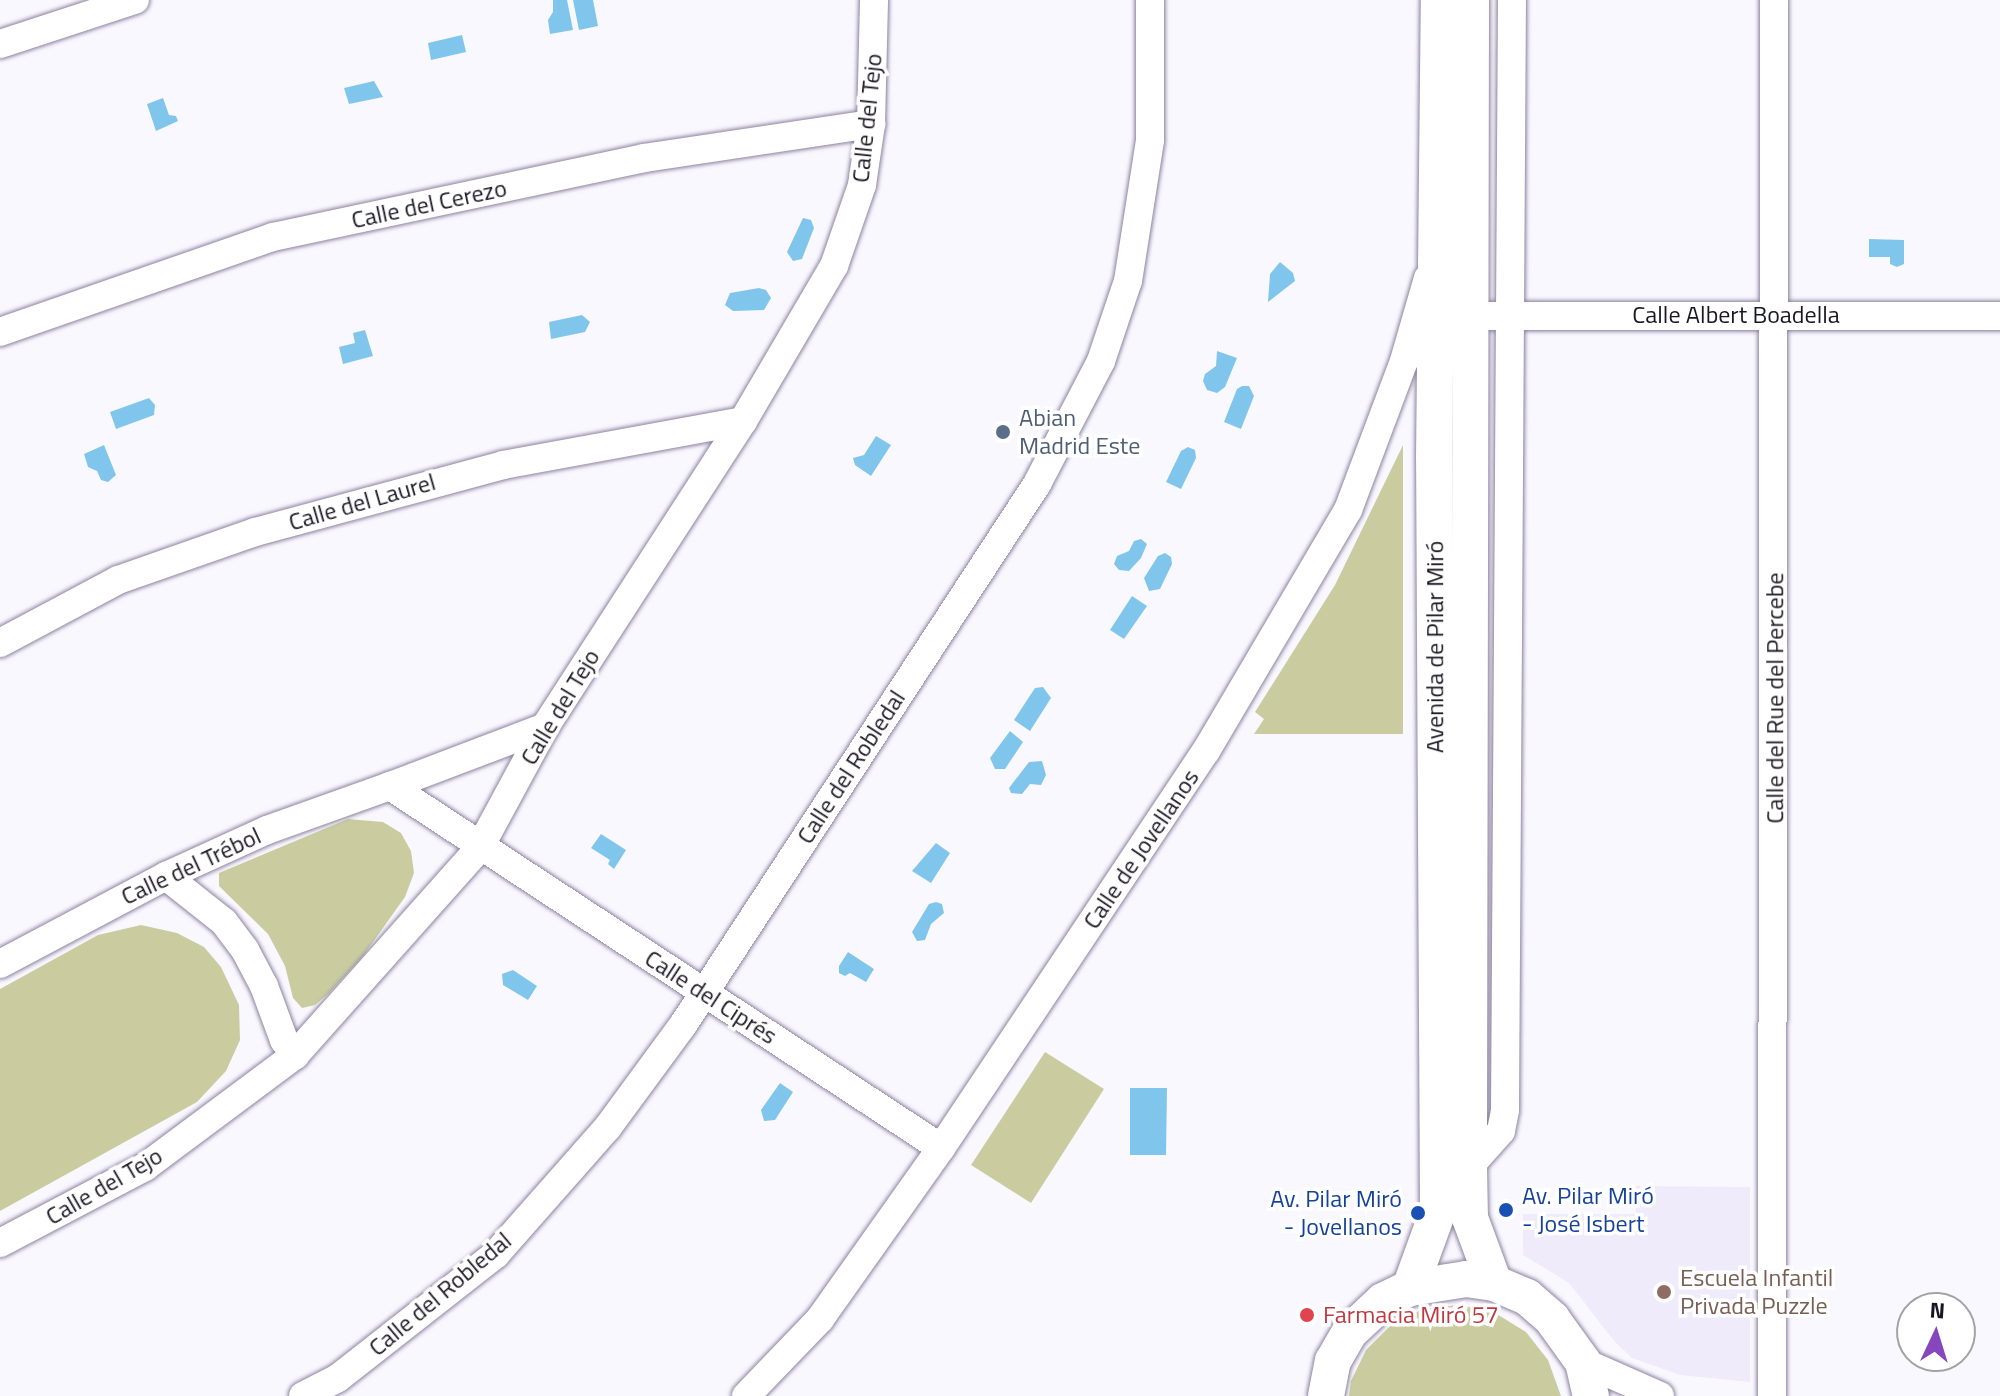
<!DOCTYPE html>
<html>
<head>
<meta charset="utf-8">
<style>
  body { margin:0 }
  #map { position:relative; width:2000px; height:1396px; overflow:hidden; background:#faf8ff; font-family:"Titillium Web",sans-serif }
  div>[style] { position:absolute }
  .built>* { inset:0; background:#efebfa }
  .green>* { inset:0; background:#cacca0 }
  .water>* { inset:0; background:#80c6ec }
  .roads { filter:drop-shadow(0 0 2px #8c83a0) drop-shadow(0 0 2px #8c83a0) }
  .minor>* { height:28px; margin:-14px; padding:0 14px; transform-origin:14px; border-radius:14px; background:#fff }
  .tertiary>* { height:36px; margin:-18px; padding:0 18px; transform-origin:18px; border-radius:18px; background:#fff }
  .dots>* { width:22px; height:22px; translate:-50% -50%; box-sizing:border-box; border:4px solid #fff; border-radius:50% }
  span { translate:-50% -50%; white-space:nowrap; text-align:center; line-height:1.15; -webkit-text-stroke:7px #fff; paint-order:stroke }
  .street-label { font-size:24px; color:#1b1722 }
  .service-label { font-size:24px; color:#4e5e75 }
  .left { translate:0 -50%; text-align:left }
  .transit-label { font-size:24px; color:#164399 }
  .right { translate:-100% -50%; text-align:right }
  .education-label { font-size:24px; color:#785e54 }
  .health-label { font-size:24px; color:#be3a42 }
  .north { position:absolute; left:1896px; top:1292px; width:80px; height:80px; box-sizing:border-box; background:#fff; border:2px solid #a4a2a7; border-radius:50%; rotate:4deg; font-size:22px; font-weight:700; line-height:32px; text-align:center; color:#1b1722 }
  .north::after { content:''; display:block; margin:auto; width:28px; height:36px; background:#8647bc; clip-path:polygon(50% 0,100% 100%,50% 72%,0 100%) }
</style>
</head>
<body>
<div id="map">
  <div class="built">
    <i style="clip-path:polygon(1636px 1186px,1750px 1187px,1750px 1382px,1680px 1375px,1632px 1358px,1614px 1341px,1569px 1283px,1523px 1255px,1523px 1214px,1636px 1214px)"></i>
  </div>
  <div class="green">
    <i style="clip-path:polygon(1403px 445px,1403px 734px,1254px 734px,1264px 719px,1255px 712px,1335px 585px)"></i>
    <i style="clip-path:polygon(348px 819px,383px 822px,401px 833px,411px 851px,414px 873px,405px 897px,363px 956px,328px 994px,315px 1005px,302px 1008px,293px 998px,285px 966px,268px 934px,219px 886px,219px 873px)"></i>
    <i style="clip-path:polygon(141px 925px,177px 933px,204px 947px,221px 967px,239px 1005px,240px 1040px,226px 1071px,197px 1102px,0 1211px,0 989px,98px 935px)"></i>
    <i style="clip-path:polygon(1045px 1052px,1104px 1089px,1031px 1203px,971px 1165px)"></i>
    <i style="clip-path:polygon(1459px 1305px,1495px 1313px,1526px 1332px,1548px 1360px,1561px 1396px,1349px 1396px,1351px 1381px,1366px 1350px,1391px 1325px,1423px 1309px)"></i>
  </div>
  <div class="water">
    <i style="clip-path:polygon(553px 0,567px 0,573px 30px,550px 34px,548px 20px,553px 12px)"></i>
    <i style="clip-path:polygon(573px 0,593px 0,598px 26px,579px 30px)"></i>
    <i style="clip-path:polygon(462px 35px,466px 52px,431px 60px,428px 43px)"></i>
    <i style="clip-path:polygon(374px 81px,383px 97px,349px 104px,344px 88px)"></i>
    <i style="clip-path:polygon(163px 98px,169px 115px,176px 116px,178px 121px,156px 131px,147px 104px)"></i>
    <i style="clip-path:polygon(803px 218px,811px 220px,814px 228px,802px 259px,793px 261px,787px 252px)"></i>
    <i style="clip-path:polygon(1869px 239px,1904px 240px,1904px 264px,1897px 267px,1890px 264px,1890px 257px,1869px 257px)"></i>
    <i style="clip-path:polygon(1280px 262px,1293px 273px,1295px 281px,1268px 302px,1270px 274px)"></i>
    <i style="clip-path:polygon(759px 288px,766px 290px,771px 298px,764px 310px,733px 311px,725px 305px,730px 293px)"></i>
    <i style="clip-path:polygon(582px 315px,590px 322px,585px 332px,551px 339px,549px 322px)"></i>
    <i style="clip-path:polygon(365px 330px,373px 356px,343px 364px,339px 347px,355px 343px,353px 333px)"></i>
    <i style="clip-path:polygon(1217px 351px,1237px 358px,1225px 387px,1217px 393px,1207px 390px,1203px 381px,1205px 374px,1216px 366px)"></i>
    <i style="clip-path:polygon(1242px 386px,1249px 386px,1254px 396px,1241px 429px,1224px 422px,1237px 389px)"></i>
    <i style="clip-path:polygon(149px 398px,155px 405px,154px 415px,116px 429px,110px 412px)"></i>
    <i style="clip-path:polygon(876px 436px,891px 445px,871px 476px,855px 465px,853px 458px,864px 455px)"></i>
    <i style="clip-path:polygon(104px 445px,116px 475px,108px 482px,101px 480px,97px 471px,88px 467px,84px 454px)"></i>
    <i style="clip-path:polygon(1188px 447px,1195px 450px,1196px 458px,1181px 489px,1166px 482px,1181px 451px)"></i>
    <i style="clip-path:polygon(1141px 539px,1147px 544px,1141px 558px,1129px 571px,1119px 570px,1114px 564px,1117px 556px,1129px 551px,1134px 541px)"></i>
    <i style="clip-path:polygon(1165px 553px,1171px 557px,1172px 564px,1160px 589px,1149px 591px,1144px 578px,1158px 556px)"></i>
    <i style="clip-path:polygon(1132px 596px,1147px 606px,1124px 639px,1110px 630px)"></i>
    <i style="clip-path:polygon(1043px 687px,1051px 698px,1030px 731px,1014px 720px,1035px 688px)"></i>
    <i style="clip-path:polygon(1010px 731px,1023px 742px,1005px 769px,995px 769px,990px 758px)"></i>
    <i style="clip-path:polygon(1042px 761px,1046px 775px,1041px 785px,1030px 784px,1022px 794px,1011px 793px,1009px 788px,1029px 762px)"></i>
    <i style="clip-path:polygon(601px 834px,626px 850px,614px 869px,608px 864px,610px 860px,591px 848px)"></i>
    <i style="clip-path:polygon(936px 843px,950px 853px,931px 883px,912px 871px)"></i>
    <i style="clip-path:polygon(936px 902px,942px 904px,944px 913px,931px 924px,925px 940px,917px 941px,912px 932px,929px 904px)"></i>
    <i style="clip-path:polygon(848px 952px,874px 969px,866px 982px,850px 973px,845px 976px,839px 973px,839px 966px)"></i>
    <i style="clip-path:polygon(513px 970px,537px 986px,528px 1000px,503px 985px,502px 974px)"></i>
    <i style="clip-path:polygon(780px 1083px,793px 1092px,775px 1120px,764px 1121px,761px 1110px)"></i>
    <i style="clip-path:polygon(1130px 1088px,1167px 1088px,1166px 1155px,1130px 1155px)"></i>
  </div>
  <div class="roads">
    <div class="minor">
      <i style="left:0;top:44px;width:142px;rotate:-18.1deg"></i>
      <i style="left:1471px;top:316px;width:529px"></i>
      <i style="left:0;top:332px;width:289px;rotate:-19.2deg"></i>
      <i style="left:273px;top:237px;width:379px;rotate:-12deg"></i>
      <i style="left:644px;top:158px;width:230px;rotate:-8.5deg"></i>
      <i style="left:0;top:643px;width:134px;rotate:-28.1deg"></i>
      <i style="left:118px;top:580px;width:145px;rotate:-19.3deg"></i>
      <i style="left:255px;top:532px;width:257px;rotate:-15.1deg"></i>
      <i style="left:503px;top:465px;width:244px;rotate:-10.4deg"></i>
      <i style="left:390px;top:786px;width:166px;rotate:-20.8deg"></i>
      <i style="left:166px;top:876px;width:74px;rotate:38.4deg"></i>
      <i style="left:224px;top:922px;width:35px;rotate:53deg"></i>
      <i style="left:245px;top:950px;width:41px;rotate:62.2deg"></i>
      <i style="left:264px;top:986px;width:58px;rotate:69.7deg"></i>
      <i style="left:284px;top:1040px;width:19px;rotate:54deg"></i>
      <i style="left:0;top:964px;width:188px;rotate:-27.9deg"></i>
      <i style="left:166px;top:876px;width:111px;rotate:-24.5deg"></i>
      <i style="left:267px;top:830px;width:131px;rotate:-19.7deg"></i>
      <i style="left:390px;top:786px;width:659px;rotate:33.3deg"></i>
      <i style="left:1469px;top:1167px;width:48px;rotate:-48.4deg"></i>
      <i style="left:1501px;top:1131px;width:21px;rotate:-79deg"></i>
      <i style="left:1505px;top:1110px;width:1110px;rotate:-89.64deg"></i>
      <i style="left:0;top:1243px;width:164px;rotate:-27.7deg"></i>
      <i style="left:145px;top:1167px;width:187px;rotate:-36.7deg"></i>
      <i style="left:295px;top:1055px;width:278px;rotate:-48.3deg"></i>
      <i style="left:480px;top:847px;width:136px;rotate:-61.6deg"></i>
      <i style="left:545px;top:727px;width:364px;rotate:-57.1deg"></i>
      <i style="left:743px;top:421px;width:180px;rotate:-59.6deg"></i>
      <i style="left:834px;top:266px;width:86px;rotate:-70.9deg"></i>
      <i style="left:862px;top:185px;width:62px;rotate:-81.6deg"></i>
      <i style="left:871px;top:124px;width:124px;rotate:-88.6deg"></i>
      <i style="left:1583px;top:1362px;width:84px;rotate:23.8deg"></i>
      <i style="left:303px;top:1396px;width:39px;rotate:-27deg"></i>
      <i style="left:338px;top:1378px;width:201px;rotate:-38.1deg"></i>
      <i style="left:496px;top:1254px;width:169px;rotate:-48.6deg"></i>
      <i style="left:608px;top:1127px;width:127px;rotate:-53.7deg"></i>
      <i style="left:683px;top:1025px;width:647px;rotate:-56.8deg"></i>
      <i style="left:1037px;top:484px;width:139px;rotate:-62.5deg"></i>
      <i style="left:1101px;top:361px;width:84px;rotate:-71.4deg"></i>
      <i style="left:1128px;top:281px;width:143px;rotate:-81.1deg"></i>
      <i style="left:1150px;top:140px;width:140px;rotate:-90deg"></i>
      <i style="left:746px;top:1396px;width:107px;rotate:-46.1deg"></i>
      <i style="left:820px;top:1319px;width:209px;rotate:-54.7deg"></i>
      <i style="left:941px;top:1148px;width:477px;rotate:-56.3deg"></i>
      <i style="left:1206px;top:751px;width:280px;rotate:-59.5deg"></i>
      <i style="left:1348px;top:510px;width:159px;rotate:-69.4deg"></i>
      <i style="left:1404px;top:361px;width:86px;rotate:-73.9deg"></i>
      <i style="left:1772px;top:1396px;width:1396px;rotate:-89.92deg"></i>
    </div>
    <div class="tertiary">
      <i style="left:1471px;top:0;width:1167px;rotate:90.1deg"></i>
      <i style="left:1469px;top:1167px;width:51px;rotate:88.9deg"></i>
      <i style="left:1470px;top:1218px;width:69px;rotate:69.7deg"></i>
      <i style="left:1410px;top:1288px;width:82px;rotate:-70deg"></i>
      <i style="left:1438px;top:1211px;width:753px;rotate:-90.3deg"></i>
      <i style="left:1434px;top:458px;width:458px;rotate:-89.4deg"></i>
      <i style="left:1326px;top:1396px;width:36px;rotate:-79deg"></i>
      <i style="left:1333px;top:1361px;width:34px;rotate:-60deg"></i>
      <i style="left:1350px;top:1332px;width:45px;rotate:-43.2deg"></i>
      <i style="left:1383px;top:1301px;width:30px;rotate:-26deg"></i>
      <i style="left:1410px;top:1288px;width:57px;rotate:-9.1deg"></i>
      <i style="left:1466px;top:1279px;width:28px;rotate:8deg"></i>
      <i style="left:1494px;top:1283px;width:36px;rotate:23deg"></i>
      <i style="left:1527px;top:1297px;width:33px;rotate:41deg"></i>
      <i style="left:1552px;top:1319px;width:53px;rotate:54.2deg"></i>
      <i style="left:1583px;top:1362px;width:35px;rotate:77deg"></i>
    </div>
  </div>
  <div class="dots">
    <i style="left:1003px;top:432px;background:#5c6f8a"></i>
    <i style="left:1506px;top:1210px;background:#1a4fb4"></i>
    <i style="left:1418px;top:1213px;background:#1a4fb4"></i>
    <i style="left:1664px;top:1292px;background:#8d6e63"></i>
    <i style="left:1307px;top:1315px;background:#e0444e"></i>
  </div>
  <div class="street-label">
    <span style="left:867px;top:118px;rotate:-84deg">Calle del Tejo</span>
    <span style="left:429px;top:204px;rotate:-12deg">Calle del Cerezo</span>
    <span style="left:1736px;top:315px">Calle Albert Boadella</span>
    <span style="left:362px;top:502px;rotate:-16deg">Calle del Laurel</span>
    <span style="left:1435px;top:647px;rotate:-90deg">Avenida de Pilar Miró</span>
    <span style="left:1775px;top:698px;rotate:-90deg">Calle del Rue del Percebe</span>
    <span style="left:560px;top:707px;rotate:-59deg">Calle del Tejo</span>
    <span style="left:851px;top:767px;rotate:-57deg">Calle del Robledal</span>
    <span style="left:1141px;top:849px;rotate:-56deg">Calle de Jovellanos</span>
    <span style="left:191px;top:866px;rotate:-25deg">Calle del Trébol</span>
    <span style="left:711px;top:997px;rotate:33deg">Calle del Ciprés</span>
    <span style="left:104px;top:1186px;rotate:-30deg">Calle del Tejo</span>
    <span style="left:440px;top:1294px;rotate:-40deg">Calle del Robledal</span>
  </div>
  <div class="service-label">
    <span class="left" style="left:1019px;top:432px">Abian<br>Madrid Este</span>
  </div>
  <div class="transit-label">
    <span class="left" style="left:1522px;top:1210px">Av. Pilar Miró<br>- José Isbert</span>
    <span class="right" style="left:1402px;top:1213px">Av. Pilar Miró<br>- Jovellanos</span>
  </div>
  <div class="education-label">
    <span class="left" style="left:1680px;top:1292px">Escuela Infantil<br>Privada Puzzle</span>
  </div>
  <div class="health-label">
    <span class="left" style="left:1323px;top:1315px">Farmacia Miró 57</span>
  </div>
  <div class="north">N</div>
</div>
</body>
</html>
